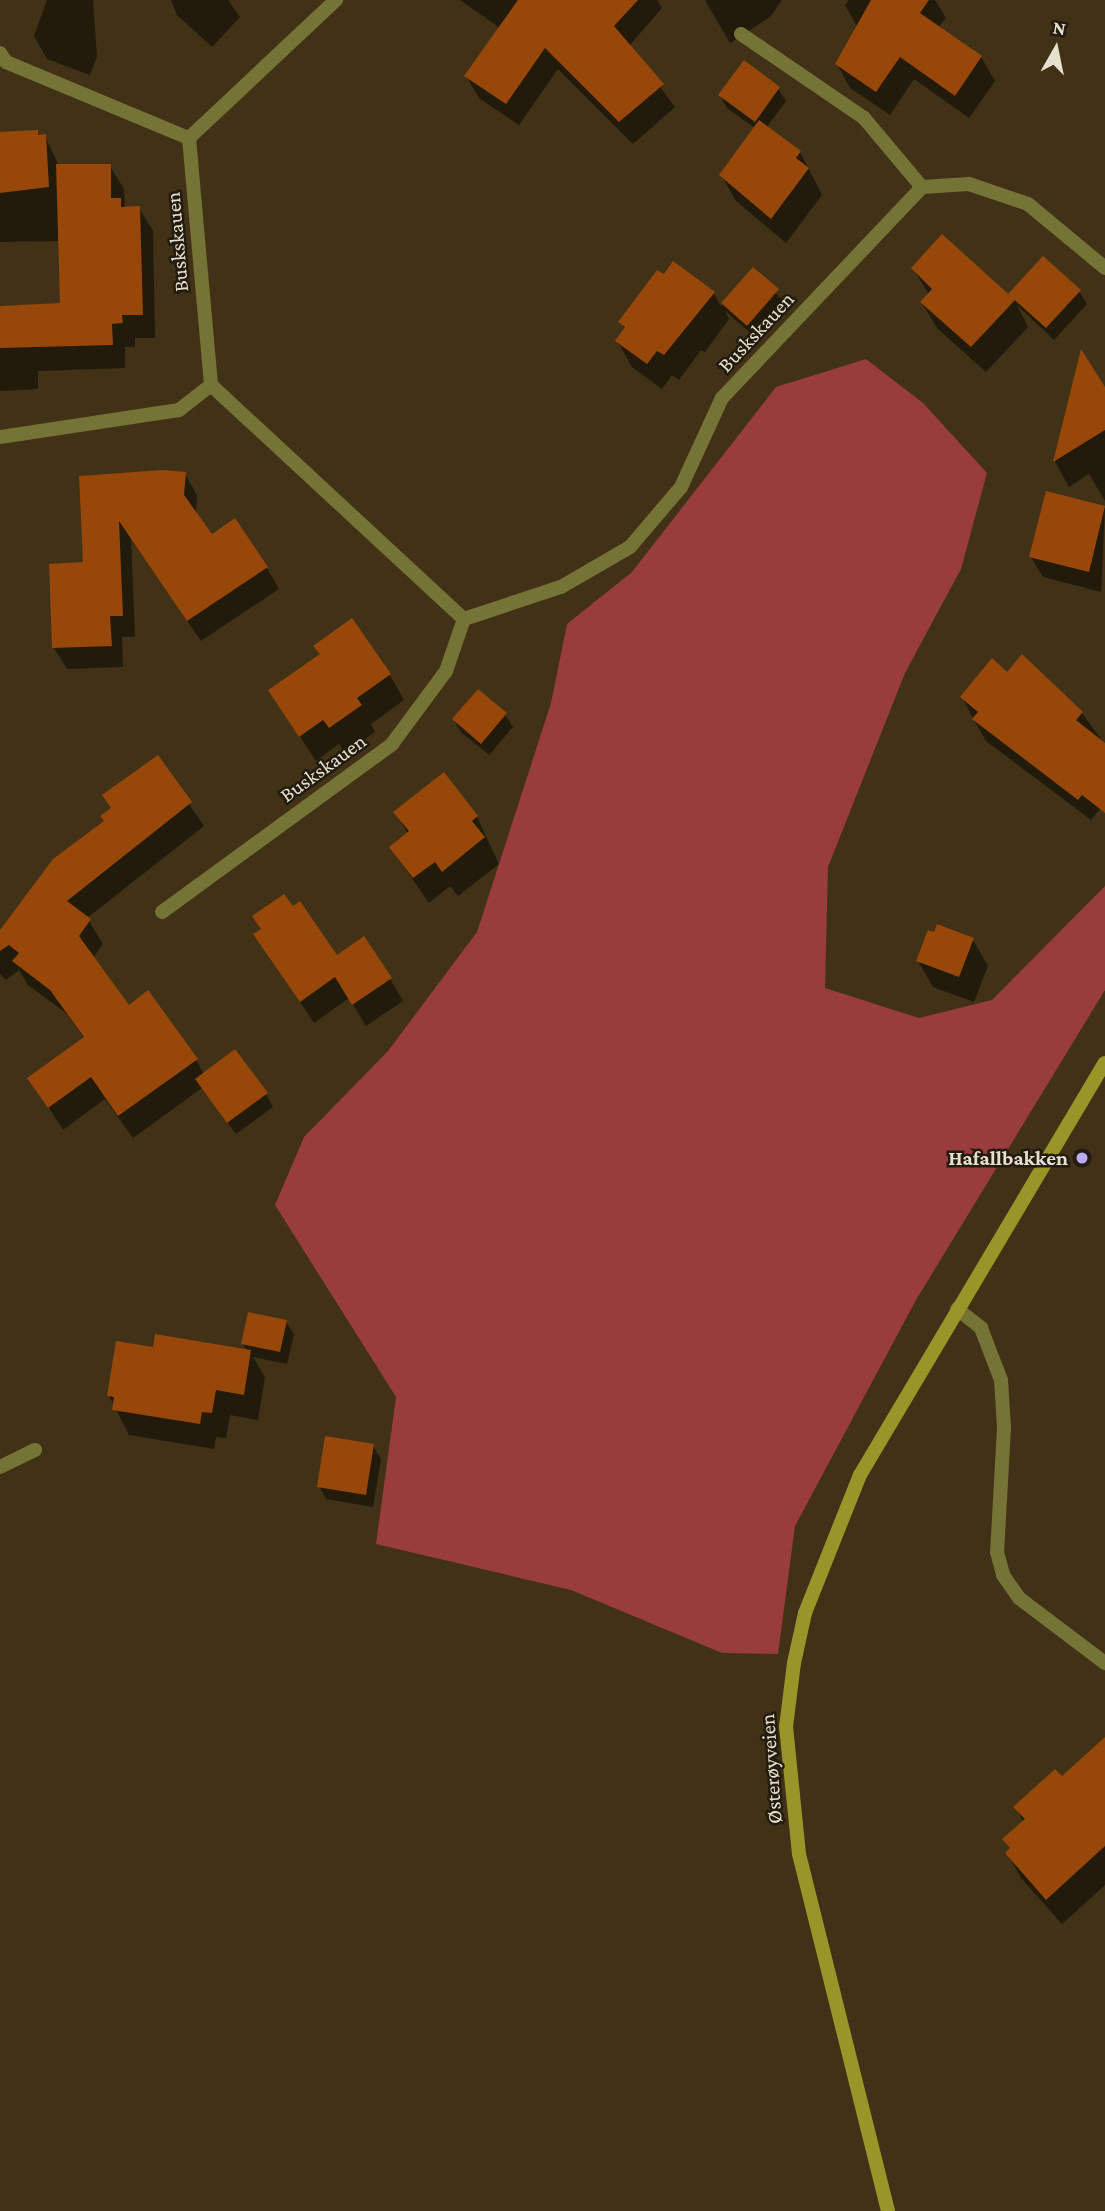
<!DOCTYPE html>
<html>
<head>
<meta charset="utf-8">
<style>
  body { margin:0 }
  #map { position:relative; width:1105px; height:2211px; overflow:hidden; background:#413116; font-family:"Crimson Pro",serif }
  div>[style] { position:absolute }
  .green>* { inset:0; background:#983c3e }
  .shadow>* { inset:0; background:#0007 }
  .building>* { inset:0; background:#974709 }
  .service>* { height:14px; margin:-7px; padding:0 7px; transform-origin:7px; border-radius:7px; background:#757335 }
  .minor>* { height:14px; margin:-7px; padding:0 7px; transform-origin:7px; border-radius:7px; background:#757335 }
  .secondary>* { height:14px; margin:-7px; padding:0 7px; transform-origin:7px; border-radius:7px; background:#999528 }
  .dots>* { width:19px; height:19px; translate:-50% -50%; box-sizing:border-box; border:4px solid #221b0f; border-radius:50% }
  span { translate:-50% -50%; white-space:nowrap; text-align:center; line-height:1.15; -webkit-text-stroke:5px #221b0f; paint-order:stroke }
  .street-label { font-size:21px; color:#e9dfcf }
  .poi-label { font-size:21px; color:#e9dfcf; font-weight:700 }
  .right { translate:-100% -50%; text-align:right }
  .north { position:absolute; left:1021px; top:14px; width:70px; height:70px; -webkit-text-stroke:5px #221b0f; paint-order:stroke; rotate:9deg; font-size:19px; font-weight:700; line-height:28px; text-align:center; color:#e9dfcf }
  .north::after { content:''; display:block; margin:auto; width:24px; height:32px; background:#e9dfcf; clip-path:polygon(50% 0,100% 100%,50% 72%,0 100%) }
</style>
</head>
<body>
<div id="map">
  <div class="green">
    <i style="clip-path:polygon(866px 359px,923px 403px,987px 473px,961px 569px,905px 673px,828px 867px,825px 988px,919px 1018px,992px 1000px,1105px 886px,1105px 990px,916px 1300px,795px 1526px,778px 1654px,722px 1653px,571px 1590px,376px 1544px,396px 1397px,275px 1205px,304px 1137px,388px 1051px,477px 932px,551px 703px,567px 624px,632px 572px,776px 387px)"></i>
  </div>
  <div class="shadow">
    <i style="clip-path:polygon(47px 0,93px 0,97px 57px,90px 75px,47px 59px,34px 36px)"></i>
    <i style="clip-path:polygon(171px 0,228px 0,240px 17px,212px 47px,177px 15px)"></i>
    <i style="clip-path:polygon(460px 0,657px 0,662px 8px,629px 46px,675px 107px,633px 144px,558px 69px,519px 125px,479px 98px,466px 76px,500px 28px)"></i>
    <i style="clip-path:polygon(705px 0,782px 0,770px 17px,730px 43px)"></i>
    <i style="clip-path:polygon(849px 0,935px 0,946px 18px,938px 28px,981px 57px,995px 81px,969px 118px,914px 79px,890px 115px,850px 88px,837px 64px,859px 30px,845px 5px)"></i>
    <i style="clip-path:polygon(778px 89px,786px 101px,766px 128px,800px 152px,822px 195px,786px 243px,736px 201px,721px 175px,755px 128px,727px 108px,720px 95px)"></i>
    <i style="clip-path:polygon(0 134px,45px 136px,59px 166px,110px 166px,124px 189px,125px 208px,139px 208px,153px 231px,155px 338px,135px 338px,135px 347px,125px 347px,125px 368px,38px 371px,38px 389px,0 391px,0 307px,61px 305px,60px 241px,0 242px)"></i>
    <i style="clip-path:polygon(942px 237px,1015px 302px,1010px 294px,1079px 291px,1087px 304px,1054px 340px,1017px 305px,1028px 327px,986px 372px,937px 328px,922px 303px,929px 295px,913px 268px)"></i>
    <i style="clip-path:polygon(674px 264px,714px 294px,721px 306px,753px 269px,785px 303px,755px 337px,725px 311px,729px 319px,705px 352px,701px 350px,679px 380px,672px 375px,662px 389px,632px 367px,617px 341px,625px 330px,621px 322px)"></i>
    <i style="clip-path:polygon(1082px 353px,1105px 389px,1105px 501px,1089px 474px,1069px 487px,1055px 462px)"></i>
    <i style="clip-path:polygon(185px 474px,197px 495px,196px 515px,211px 537px,267px 568px,279px 589px,201px 641px,131px 538px,135px 637px,122px 637px,123px 667px,67px 669px,54px 648px,85px 564px,81px 478px)"></i>
    <i style="clip-path:polygon(1047px 493px,1105px 508px,1101px 592px,1043px 577px,1031px 557px)"></i>
    <i style="clip-path:polygon(315px 646px,390px 675px,404px 700px,371px 724px,375px 732px,345px 753px,339px 744px,316px 761px,270px 691px,321px 656px)"></i>
    <i style="clip-path:polygon(1008px 674px,1082px 713px,1105px 745px,1105px 803px,1091px 820px,986px 741px,974px 720px,962px 697px)"></i>
    <i style="clip-path:polygon(505px 715px,513px 727px,489px 755px,461px 732px,454px 720px)"></i>
    <i style="clip-path:polygon(157px 757px,204px 826px,87px 918px,103px 944px,93px 958px,128px 1007px,196px 1060px,204px 1074px,266px 1094px,273px 1107px,236px 1134px,202px 1088px,133px 1138px,105px 1099px,63px 1130px,30px 1078px,85px 1039px,66px 1013px,28px 985px,19px 970px,6px 980px,0 974px,0 933px,106px 822px)"></i>
    <i style="clip-path:polygon(396px 812px,477px 817px,499px 864px,458px 896px,450px 886px,429px 903px,391px 848px,408px 834px)"></i>
    <i style="clip-path:polygon(262px 930px,390px 979px,403px 1001px,366px 1026px,349px 998px,314px 1023px,255px 934px)"></i>
    <i style="clip-path:polygon(973px 940px,988px 966px,974px 1002px,933px 987px,918px 961px)"></i>
    <i style="clip-path:polygon(286px 1322px,294px 1334px,287px 1364px,253px 1357px,265px 1377px,258px 1420px,230px 1415px,226px 1438px,216px 1437px,214px 1449px,129px 1435px,109px 1396px,154px 1349px,247px 1351px,243px 1343px)"></i>
    <i style="clip-path:polygon(373px 1446px,381px 1459px,373px 1507px,326px 1499px,319px 1486px)"></i>
    <i style="clip-path:polygon(1105px 1739px,1105px 1885px,1062px 1924px,1022px 1879px,1007px 1854px,1011px 1850px,1005px 1839px,1024px 1822px,1015px 1807px,1062px 1779px)"></i>
  </div>
  <div class="building">
    <i style="clip-path:polygon(518px 0,638px 0,614px 26px,664px 84px,619px 122px,545px 48px,506px 104px,464px 76px)"></i>
    <i style="clip-path:polygon(871px 0,929px 0,920px 13px,982px 56px,955px 96px,900px 57px,876px 92px,835px 64px)"></i>
    <i style="clip-path:polygon(744px 60px,780px 87px,755px 122px,718px 95px)"></i>
    <i style="clip-path:polygon(759px 120px,801px 151px,796px 158px,809px 168px,771px 219px,719px 175px)"></i>
    <i style="clip-path:polygon(38px 130px,38px 135px,46px 134px,49px 187px,0 193px,0 132px)"></i>
    <i style="clip-path:polygon(56px 164px,111px 164px,111px 198px,121px 198px,121px 207px,140px 206px,143px 315px,122px 315px,123px 323px,112px 324px,113px 345px,0 348px,0 306px,60px 303px)"></i>
    <i style="clip-path:polygon(942px 234px,1015px 300px,971px 347px,920px 302px,932px 289px,911px 268px)"></i>
    <i style="clip-path:polygon(1043px 256px,1081px 290px,1046px 328px,1008px 294px)"></i>
    <i style="clip-path:polygon(673px 261px,715px 292px,664px 355px,657px 351px,647px 364px,615px 341px,625px 327px,618px 322px,657px 270px,664px 274px)"></i>
    <i style="clip-path:polygon(753px 267px,779px 289px,747px 326px,721px 303px)"></i>
    <i style="clip-path:polygon(1081px 349px,1105px 387px,1105px 430px,1053px 462px)"></i>
    <i style="clip-path:polygon(163px 470px,186px 472px,184px 495px,212px 534px,235px 518px,268px 567px,187px 621px,119px 521px,123px 616px,110px 616px,112px 646px,52px 648px,49px 564px,83px 562px,79px 476px)"></i>
    <i style="clip-path:polygon(1046px 491px,1105px 506px,1089px 572px,1029px 557px)"></i>
    <i style="clip-path:polygon(352px 618px,391px 674px,357px 698px,362px 705px,329px 728px,323px 720px,299px 737px,268px 690px,320px 654px,313px 646px)"></i>
    <i style="clip-path:polygon(1022px 654px,1083px 712px,1076px 720px,1105px 743px,1105px 813px,1082px 795px,1078px 800px,972px 719px,978px 712px,960px 697px,992px 658px,1007px 672px)"></i>
    <i style="clip-path:polygon(478px 689px,507px 713px,481px 744px,452px 719px)"></i>
    <i style="clip-path:polygon(158px 755px,192px 802px,67px 901px,91px 919px,79px 936px,129px 1005px,148px 990px,198px 1059px,118px 1116px,91px 1077px,48px 1108px,27px 1078px,84px 1037px,50px 990px,12px 961px,19px 953px,9px 945px,0 951px,0 930px,53px 859px,104px 821px,100px 816px,111px 808px,102px 795px)"></i>
    <i style="clip-path:polygon(444px 772px,478px 816px,472px 821px,485px 837px,442px 872px,435px 862px,413px 878px,389px 847px,409px 831px,393px 812px)"></i>
    <i style="clip-path:polygon(284px 894px,293px 906px,300px 901px,337px 955px,364px 936px,392px 978px,352px 1005px,335px 977px,300px 1002px,253px 934px,261px 929px,252px 916px)"></i>
    <i style="clip-path:polygon(937px 924px,974px 938px,959px 977px,916px 961px,928px 930px,934px 932px)"></i>
    <i style="clip-path:polygon(235px 1049px,268px 1093px,227px 1123px,195px 1079px)"></i>
    <i style="clip-path:polygon(248px 1312px,287px 1320px,280px 1352px,241px 1344px)"></i>
    <i style="clip-path:polygon(155px 1334px,251px 1350px,244px 1395px,216px 1390px,212px 1413px,202px 1412px,200px 1424px,112px 1410px,114px 1397px,107px 1396px,116px 1341px,153px 1347px)"></i>
    <i style="clip-path:polygon(325px 1436px,374px 1444px,366px 1495px,317px 1487px)"></i>
    <i style="clip-path:polygon(1105px 1737px,1105px 1846px,1046px 1900px,1005px 1853px,1010px 1848px,1002px 1839px,1025px 1819px,1013px 1807px,1055px 1769px,1062px 1776px)"></i>
  </div>
  <div class="service">
    <i style="left:741px;top:34px;width:149px;rotate:34.3deg"></i>
    <i style="left:864px;top:118px;width:90px;rotate:50deg"></i>
    <i style="left:957px;top:1309px;width:31px;rotate:38deg"></i>
    <i style="left:981px;top:1328px;width:56px;rotate:69deg"></i>
    <i style="left:1001px;top:1380px;width:48px;rotate:86.4deg"></i>
    <i style="left:1004px;top:1428px;width:124px;rotate:93.2deg"></i>
    <i style="left:997px;top:1552px;width:24px;rotate:75deg"></i>
    <i style="left:1003px;top:1575px;width:28px;rotate:55deg"></i>
    <i style="left:1019px;top:1598px;width:108px;rotate:37.1deg"></i>
    <i style="left:0;top:1467px;width:39px;rotate:-26deg"></i>
  </div>
  <div class="minor">
    <i style="left:0;top:53px;width:11px;rotate:56deg"></i>
    <i style="left:6px;top:62px;width:198px;rotate:22.6deg"></i>
    <i style="left:189px;top:138px;width:248px;rotate:84.9deg"></i>
    <i style="left:211px;top:385px;width:41px;rotate:142deg"></i>
    <i style="left:179px;top:410px;width:181px;rotate:171.4deg"></i>
    <i style="left:189px;top:138px;width:202px;rotate:-43.2deg"></i>
    <i style="left:211px;top:385px;width:345px;rotate:42.8deg"></i>
    <i style="left:464px;top:619px;width:102px;rotate:-18.3deg"></i>
    <i style="left:561px;top:587px;width:80px;rotate:-30.1deg"></i>
    <i style="left:630px;top:547px;width:79px;rotate:-49.6deg"></i>
    <i style="left:681px;top:487px;width:98px;rotate:-65.3deg"></i>
    <i style="left:722px;top:398px;width:291px;rotate:-46.5deg"></i>
    <i style="left:922px;top:187px;width:47px;rotate:-3.7deg"></i>
    <i style="left:969px;top:184px;width:62px;rotate:18.7deg"></i>
    <i style="left:1028px;top:204px;width:100px;rotate:39.7deg"></i>
    <i style="left:162px;top:912px;width:285px;rotate:-36.1deg"></i>
    <i style="left:392px;top:744px;width:91px;rotate:-53.5deg"></i>
    <i style="left:446px;top:671px;width:55px;rotate:-70.9deg"></i>
  </div>
  <div class="secondary">
    <i style="left:888px;top:2211px;width:368px;rotate:-104deg"></i>
    <i style="left:799px;top:1854px;width:128px;rotate:-95.8deg"></i>
    <i style="left:786px;top:1727px;width:64px;rotate:-82.9deg"></i>
    <i style="left:794px;top:1663px;width:51px;rotate:-77.6deg"></i>
    <i style="left:805px;top:1613px;width:149px;rotate:-68.3deg"></i>
    <i style="left:860px;top:1475px;width:479px;rotate:-59.3deg"></i>
  </div>
  <div class="dots">
    <i style="left:1082px;top:1158px;background:#bda9f5"></i>
  </div>
  <div class="street-label">
    <span style="left:177px;top:242px;rotate:-95deg">Buskskauen</span>
    <span style="left:756px;top:332px;rotate:-47deg">Buskskauen</span>
    <span style="left:323px;top:768px;rotate:-36deg">Buskskauen</span>
    <span style="left:771px;top:1769px;rotate:-94deg">Østerøyveien</span>
  </div>
  <div class="poi-label">
    <span class="right" style="left:1068px;top:1158px">Hafallbakken</span>
  </div>
  <div class="north">N</div>
</div>
</body>
</html>
